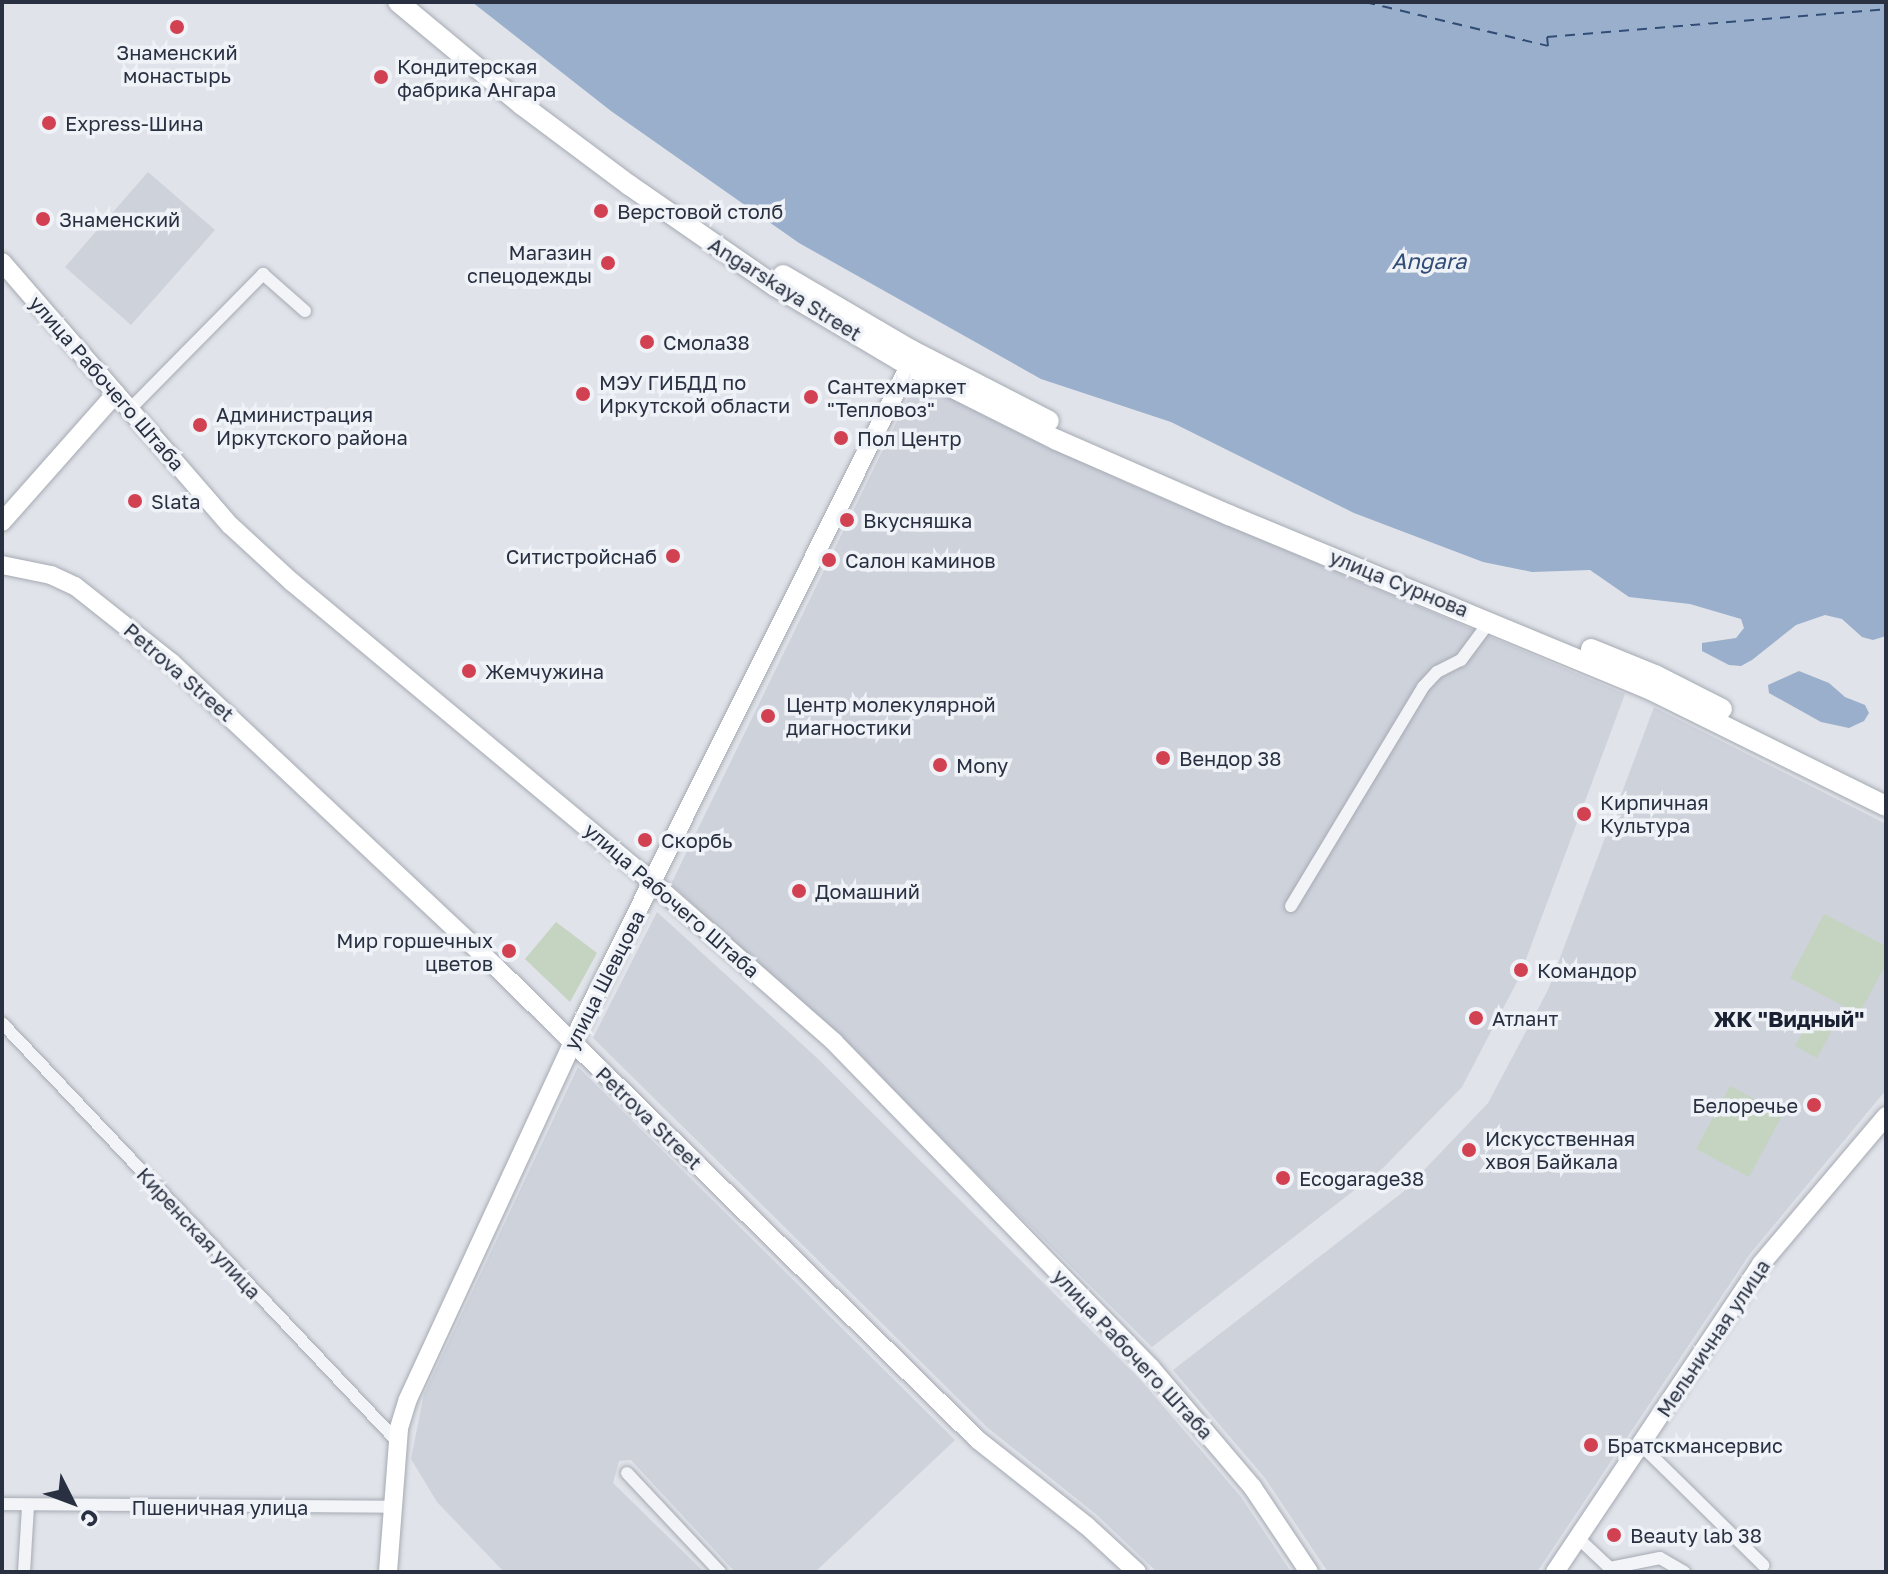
<!DOCTYPE html>
<html>
<head>
<meta charset="utf-8">
<style>
  body { margin:0 }
  #map { position:relative; width:1888px; height:1574px; overflow:hidden; background:#e0e3e9; font-family:"Golos Text",sans-serif }
  div>[style] { position:absolute }
  .built>* { inset:0; background:#ced2db }
  .green>* { inset:0; background:#c5d3c1 }
  .water>* { inset:0; background:#9aafcb }
  .ferry>* { height:2px; margin-top:-1px; transform-origin:0; background:repeating-linear-gradient(90deg,#314d76 0 10px,transparent 0 18px) }
  .roads { filter:drop-shadow(0 0 2px #a5aab3) drop-shadow(0 0 2px #a5aab3) }
  .street>* { height:12px; margin:-6px; padding:0 6px; transform-origin:6px; border-radius:6px; background:#f3f4f7 }
  .secondary>* { height:18px; margin:-9px; padding:0 9px; transform-origin:9px; border-radius:9px; background:#fff }
  .primary>* { height:20px; margin:-10px; padding:0 10px; transform-origin:10px; border-radius:10px; background:#fff }
  .dots>* { width:22px; height:22px; translate:-50% -50%; box-sizing:border-box; border:4px solid #eff2f7; border-radius:50% }
  span { translate:-50% -50%; white-space:nowrap; text-align:center; line-height:1.15; -webkit-text-stroke:7px #eff2f7; paint-order:stroke }
  .poi-label { font-size:20px; color:#283041 }
  .left { translate:0 -50%; text-align:left }
  .right { translate:-100% -50%; text-align:right }
  .street-label { font-size:20px; color:#283041 }
  .water-label { font-size:22px; color:#314d76; font-style:italic }
  .neighbourhood-label { font-size:22px; color:#1a2132; font-weight:700 }
  .frame { position:absolute; inset:0; border:4px solid #283041; pointer-events:none }
  .north { position:absolute; left:32px; top:1462px; width:80px; height:80px; -webkit-text-stroke:6px #eff2f7; paint-order:stroke; rotate:132deg; font-size:22px; font-weight:700; line-height:32px; text-align:center; color:#283041 }
  .north::after { content:''; display:block; margin:auto; width:28px; height:36px; background:#283041; clip-path:polygon(50% 0,100% 100%,50% 72%,0 100%) }
</style>
</head>
<body>
<div id="map">
  <div class="built">
    <i style="clip-path:polygon(148px 172px,215px 230px,131px 325px,65px 267px)"></i>
    <i style="clip-path:polygon(917px 380px,1125px 482px,1625px 694px,1519px 978px,1462px 1087px,1383px 1168px,1152px 1347px,837px 1035px,671px 884px)"></i>
    <i style="clip-path:polygon(1654px 707px,1886px 824px,1886px 1090px,1749px 1255px,1537px 1572px,1328px 1572px,1265px 1478px,1173px 1370px,1403px 1192px,1488px 1103px,1548px 990px)"></i>
    <i style="clip-path:polygon(657px 912px,816px 1057px,1139px 1378px,1241px 1497px,1291px 1572px,1157px 1572px,1097px 1515px,988px 1428px,593px 1038px)"></i>
    <i style="clip-path:polygon(578px 1067px,955px 1440px,815px 1572px,735px 1572px,631px 1460px,619px 1461px,613px 1483px,704px 1572px,504px 1572px,437px 1502px,411px 1459px,424px 1394px)"></i>
  </div>
  <div class="green">
    <i style="clip-path:polygon(1824px 914px,1886px 946px,1886px 964px,1859px 1014px,1790px 978px)"></i>
    <i style="clip-path:polygon(556px 922px,597px 953px,570px 1002px,525px 959px)"></i>
    <i style="clip-path:polygon(1815px 1009px,1837px 1021px,1817px 1058px,1795px 1046px)"></i>
    <i style="clip-path:polygon(1730px 1086px,1783px 1114px,1749px 1177px,1696px 1149px)"></i>
  </div>
  <div class="water">
    <i style="clip-path:polygon(472px 2px,1886px 2px,1886px 636px,1873px 640px,1862px 637px,1842px 619px,1825px 615px,1796px 625px,1752px 660px,1741px 666px,1729px 665px,1702px 651px,1702px 643px,1736px 638px,1744px 628px,1741px 619px,1690px 604px,1629px 597px,1590px 570px,1532px 572px,1483px 562px,1354px 513px,1171px 422px,1041px 379px,799px 243px,611px 111px)"></i>
    <i style="clip-path:polygon(1799px 671px,1829px 683px,1845px 697px,1865px 705px,1869px 713px,1864px 721px,1849px 728px,1821px 722px,1769px 693px,1768px 685px)"></i>
  </div>
  <div class="ferry">
    <i style="left:1365px;top:2px;width:188px;rotate:13.5deg"></i>
    <i style="left:1548px;top:46px;width:9px;rotate:-96deg"></i>
    <i style="left:1547px;top:37px;width:340px;rotate:-4.7deg"></i>
  </div>
  <div class="roads">
    <div class="street">
      <i style="left:130px;top:409px;width:190px;rotate:-45.4deg"></i>
      <i style="left:263px;top:274px;width:56px;rotate:41.4deg"></i>
      <i style="left:1291px;top:906px;width:256px;rotate:-58.9deg"></i>
      <i style="left:1423px;top:687px;width:21px;rotate:-47deg"></i>
      <i style="left:1437px;top:672px;width:27px;rotate:-27deg"></i>
      <i style="left:1461px;top:660px;width:49px;rotate:-53.4deg"></i>
      <i style="left:2px;top:1023px;width:577px;rotate:46.62deg"></i>
      <i style="left:1640px;top:1444px;width:173px;rotate:44.5deg"></i>
      <i style="left:627px;top:1473px;width:136px;rotate:46.8deg"></i>
      <i style="left:2px;top:1504px;width:389px;rotate:0.4deg"></i>
      <i style="left:1578px;top:1538px;width:44px;rotate:43.2deg"></i>
      <i style="left:1610px;top:1568px;width:51px;rotate:-11.3deg"></i>
      <i style="left:1660px;top:1558px;width:28px;rotate:30deg"></i>
      <i style="left:24px;top:1572px;width:65px;rotate:-86.5deg"></i>
    </div>
    <div class="secondary">
      <i style="left:2px;top:262px;width:349px;rotate:49.1deg"></i>
      <i style="left:231px;top:526px;width:83px;rotate:42.6deg"></i>
      <i style="left:292px;top:582px;width:457px;rotate:39.8deg"></i>
      <i style="left:643px;top:874px;width:254px;rotate:41.3deg"></i>
      <i style="left:834px;top:1042px;width:455px;rotate:45.8deg"></i>
      <i style="left:1151px;top:1368px;width:157px;rotate:49.6deg"></i>
      <i style="left:1253px;top:1488px;width:101px;rotate:56.3deg"></i>
      <i style="left:2px;top:522px;width:172px;rotate:-48.5deg"></i>
      <i style="left:2px;top:565px;width:50px;rotate:11.5deg"></i>
      <i style="left:51px;top:575px;width:26px;rotate:25deg"></i>
      <i style="left:75px;top:586px;width:124px;rotate:38.4deg"></i>
      <i style="left:172px;top:663px;width:443px;rotate:43.2deg"></i>
      <i style="left:495px;top:966px;width:677px;rotate:44.46deg"></i>
      <i style="left:978px;top:1440px;width:139px;rotate:38.3deg"></i>
      <i style="left:1087px;top:1526px;width:68px;rotate:42.6deg"></i>
      <i style="left:388px;top:1572px;width:144px;rotate:-85.6deg"></i>
      <i style="left:399px;top:1428px;width:30px;rotate:-73deg"></i>
      <i style="left:408px;top:1399px;width:411px;rotate:-65.2deg"></i>
      <i style="left:580px;top:1026px;width:737px;rotate:-63.5deg"></i>
      <i style="left:1555px;top:1572px;width:371px;rotate:-56.2deg"></i>
      <i style="left:1761px;top:1264px;width:194px;rotate:-49.8deg"></i>
    </div>
    <div class="primary">
      <i style="left:398px;top:2px;width:161px;rotate:39.7deg"></i>
      <i style="left:522px;top:105px;width:134px;rotate:36.8deg"></i>
      <i style="left:629px;top:185px;width:178px;rotate:34.7deg"></i>
      <i style="left:775px;top:286px;width:156px;rotate:30.8deg"></i>
      <i style="left:909px;top:366px;width:165px;rotate:26.6deg"></i>
      <i style="left:1057px;top:440px;width:188px;rotate:23.6deg"></i>
      <i style="left:1229px;top:515px;width:455px;rotate:22.5deg"></i>
      <i style="left:1649px;top:689px;width:264px;rotate:26.3deg"></i>
      <i style="left:783px;top:275px;width:148px;rotate:30.4deg"></i>
      <i style="left:911px;top:350px;width:155px;rotate:27.2deg"></i>
      <i style="left:1591px;top:649px;width:69px;rotate:22.1deg"></i>
      <i style="left:1655px;top:675px;width:75px;rotate:26.9deg"></i>
    </div>
  </div>
  <div class="dots">
    <i style="left:177px;top:27px;background:#d24151"></i>
    <i style="left:381px;top:77px;background:#d24151"></i>
    <i style="left:49px;top:123px;background:#d24151"></i>
    <i style="left:601px;top:211px;background:#d24151"></i>
    <i style="left:43px;top:219px;background:#d24151"></i>
    <i style="left:608px;top:263px;background:#d24151"></i>
    <i style="left:647px;top:342px;background:#d24151"></i>
    <i style="left:583px;top:394px;background:#d24151"></i>
    <i style="left:811px;top:397px;background:#d24151"></i>
    <i style="left:200px;top:425px;background:#d24151"></i>
    <i style="left:841px;top:438px;background:#d24151"></i>
    <i style="left:135px;top:501px;background:#d24151"></i>
    <i style="left:847px;top:520px;background:#d24151"></i>
    <i style="left:673px;top:556px;background:#d24151"></i>
    <i style="left:829px;top:560px;background:#d24151"></i>
    <i style="left:469px;top:671px;background:#d24151"></i>
    <i style="left:768px;top:716px;background:#d24151"></i>
    <i style="left:1163px;top:758px;background:#d24151"></i>
    <i style="left:940px;top:765px;background:#d24151"></i>
    <i style="left:1584px;top:814px;background:#d24151"></i>
    <i style="left:645px;top:840px;background:#d24151"></i>
    <i style="left:799px;top:891px;background:#d24151"></i>
    <i style="left:509px;top:951px;background:#d24151"></i>
    <i style="left:1521px;top:970px;background:#d24151"></i>
    <i style="left:1476px;top:1018px;background:#d24151"></i>
    <i style="left:1814px;top:1105px;background:#d24151"></i>
    <i style="left:1469px;top:1150px;background:#d24151"></i>
    <i style="left:1283px;top:1178px;background:#d24151"></i>
    <i style="left:1591px;top:1445px;background:#d24151"></i>
    <i style="left:1614px;top:1535px;background:#d24151"></i>
  </div>
  <div class="poi-label">
    <span style="left:177px;top:64px">Знаменский<br>монастырь</span>
    <span class="left" style="left:397px;top:78px">Кондитерская<br>фабрика Ангара</span>
    <span class="left" style="left:65px;top:123px">Express-Шина</span>
    <span class="left" style="left:617px;top:211px">Верстовой столб</span>
    <span class="left" style="left:59px;top:219px">Знаменский</span>
    <span class="right" style="left:592px;top:264px">Магазин<br>спецодежды</span>
    <span class="left" style="left:663px;top:342px">Смола38</span>
    <span class="left" style="left:599px;top:394px">МЭУ ГИБДД по<br>Иркутской области</span>
    <span class="left" style="left:827px;top:398px">Сантехмаркет<br>"Тепловоз"</span>
    <span class="left" style="left:216px;top:426px">Администрация<br>Иркутского района</span>
    <span class="left" style="left:857px;top:438px">Пол Центр</span>
    <span class="left" style="left:151px;top:501px">Slata</span>
    <span class="left" style="left:863px;top:520px">Вкусняшка</span>
    <span class="right" style="left:657px;top:556px">Ситистройснаб</span>
    <span class="left" style="left:845px;top:560px">Салон каминов</span>
    <span class="left" style="left:485px;top:671px">Жемчужина</span>
    <span class="left" style="left:786px;top:716px">Центр молекулярной<br>диагностики</span>
    <span class="left" style="left:1179px;top:758px">Вендор 38</span>
    <span class="left" style="left:956px;top:765px">Mony</span>
    <span class="left" style="left:1600px;top:814px">Кирпичная<br>Культура</span>
    <span class="left" style="left:661px;top:840px">Скорбь</span>
    <span class="left" style="left:815px;top:891px">Домашний</span>
    <span class="right" style="left:493px;top:952px">Мир горшечных<br>цветов</span>
    <span class="left" style="left:1537px;top:970px">Командор</span>
    <span class="left" style="left:1492px;top:1018px">Атлант</span>
    <span class="right" style="left:1798px;top:1105px">Белоречье</span>
    <span class="left" style="left:1485px;top:1150px">Искусственная<br>хвоя Байкала</span>
    <span class="left" style="left:1299px;top:1178px">Ecogarage38</span>
    <span class="left" style="left:1607px;top:1445px">Братскмансервис</span>
    <span class="left" style="left:1630px;top:1535px">Beauty lab 38</span>
  </div>
  <div class="street-label">
    <span style="left:785px;top:289px;rotate:32deg">Angarskaya Street</span>
    <span style="left:107px;top:383px;rotate:49deg">улица Рабочего Штаба</span>
    <span style="left:1399px;top:583px;rotate:22deg">улица Сурнова</span>
    <span style="left:179px;top:672px;rotate:41deg">Petrova Street</span>
    <span style="left:672px;top:900px;rotate:41deg">улица Рабочего Штаба</span>
    <span style="left:604px;top:980px;rotate:-63deg">улица Шевцова</span>
    <span style="left:649px;top:1118px;rotate:44deg">Petrova Street</span>
    <span style="left:199px;top:1233px;rotate:47deg">Киренская улица</span>
    <span style="left:1713px;top:1338px;rotate:-56deg">Мельничная улица</span>
    <span style="left:1133px;top:1354px;rotate:47deg">улица Рабочего Штаба</span>
    <span style="left:220px;top:1507px">Пшеничная улица</span>
  </div>
  <div class="water-label">
    <span style="left:1429px;top:261px">Angara</span>
  </div>
  <div class="neighbourhood-label">
    <span style="left:1789px;top:1019px">ЖК "Видный"</span>
  </div>
  <div class="frame"></div>
  <div class="north">С</div>
</div>
</body>
</html>
